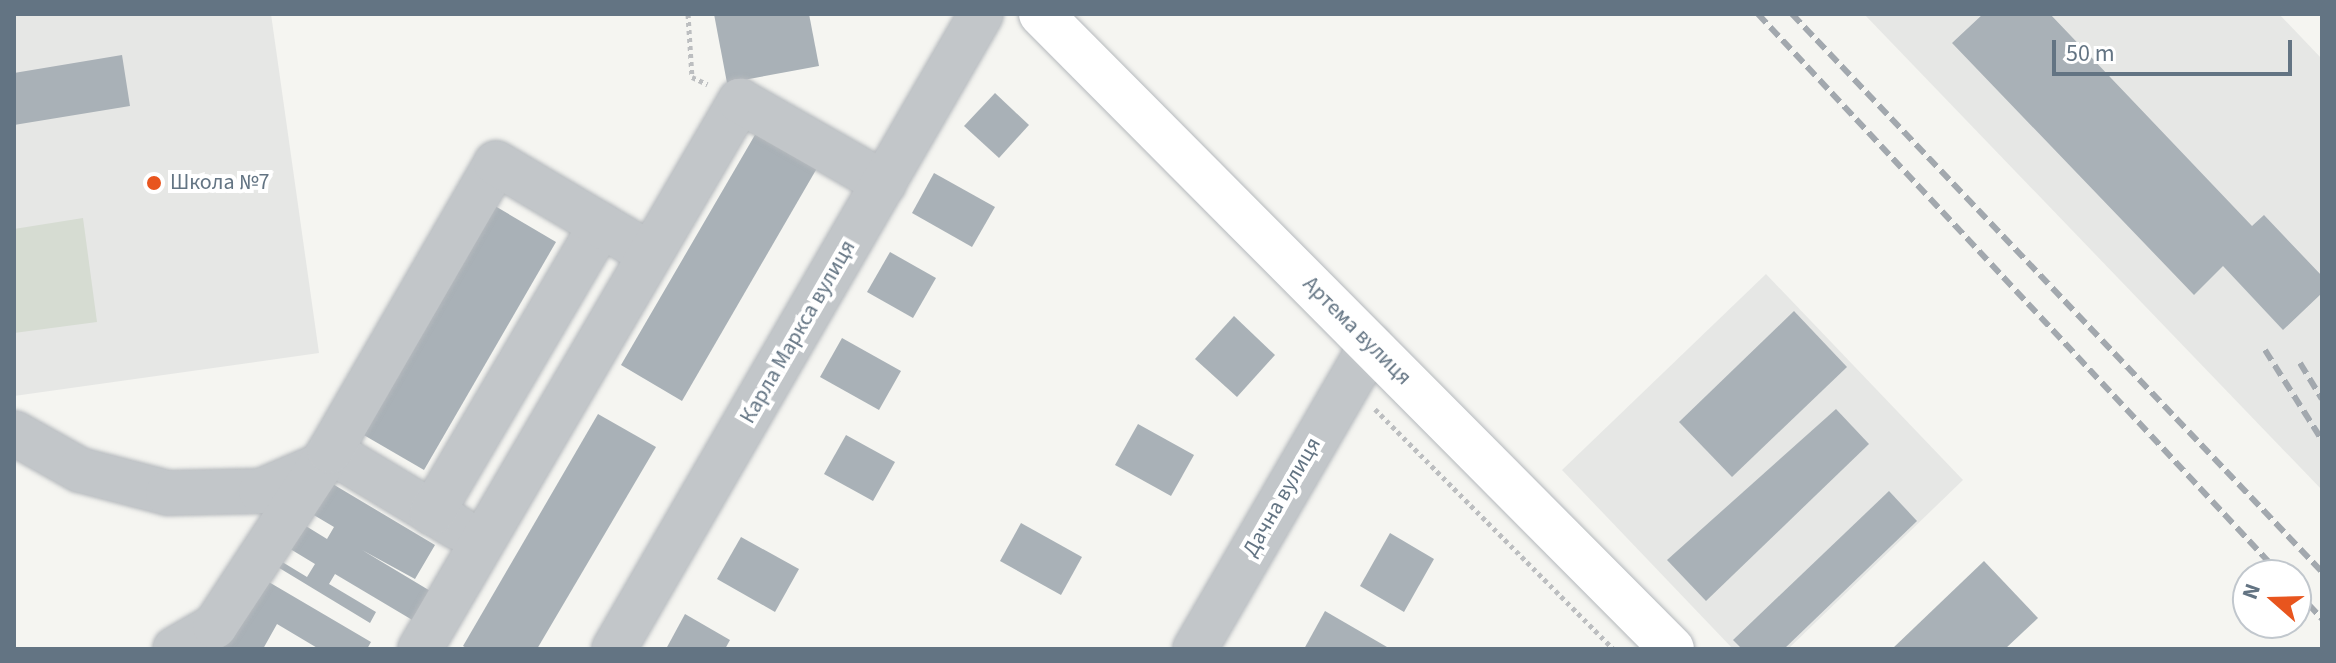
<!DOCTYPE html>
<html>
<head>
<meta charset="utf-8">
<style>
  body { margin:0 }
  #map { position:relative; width:2336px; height:663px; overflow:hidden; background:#f5f5f1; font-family:"Source Sans 3",sans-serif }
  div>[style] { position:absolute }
  .built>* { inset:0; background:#e6e7e5 }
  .green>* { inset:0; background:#d6dcd2 }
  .building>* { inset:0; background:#a9b1b7 }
  .path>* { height:5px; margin-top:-2.5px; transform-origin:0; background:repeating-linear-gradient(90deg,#bcbec0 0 4px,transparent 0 8px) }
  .roads { filter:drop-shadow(0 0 2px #b5b9bd) drop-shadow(0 0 2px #b5b9bd) }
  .minor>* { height:44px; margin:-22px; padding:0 22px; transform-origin:22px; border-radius:22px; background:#c2c6c9 }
  .major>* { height:44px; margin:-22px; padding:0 22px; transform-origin:22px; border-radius:22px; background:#fff }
  .rail>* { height:6px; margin-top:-3px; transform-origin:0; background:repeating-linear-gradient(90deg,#a2a8ae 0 12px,transparent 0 18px) }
  .dots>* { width:22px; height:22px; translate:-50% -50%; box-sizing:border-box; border:4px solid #fff; border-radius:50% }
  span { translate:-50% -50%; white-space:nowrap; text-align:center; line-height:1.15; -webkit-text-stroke:8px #fff; paint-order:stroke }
  .poi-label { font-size:22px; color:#637483 }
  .left { translate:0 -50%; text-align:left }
  .street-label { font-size:22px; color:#637483 }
  .frame { position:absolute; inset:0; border:16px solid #637483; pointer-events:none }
  .north { position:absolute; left:2232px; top:559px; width:80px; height:80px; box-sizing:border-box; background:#fff; border:2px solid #c1c7cd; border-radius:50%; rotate:290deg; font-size:22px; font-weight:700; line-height:32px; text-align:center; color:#637483 }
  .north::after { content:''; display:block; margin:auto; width:28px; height:36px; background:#e8551e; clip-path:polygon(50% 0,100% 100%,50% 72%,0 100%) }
  .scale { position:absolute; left:2052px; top:40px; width:240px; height:36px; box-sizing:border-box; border:4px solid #637483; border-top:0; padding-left:10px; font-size:24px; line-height:28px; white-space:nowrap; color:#637483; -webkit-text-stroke:6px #fff; paint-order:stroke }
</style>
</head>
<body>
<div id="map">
  <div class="built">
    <i style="clip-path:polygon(14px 14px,271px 14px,319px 353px,14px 396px)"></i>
    <i style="clip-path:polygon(1864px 14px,2279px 14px,2322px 59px,2322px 490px)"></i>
    <i style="clip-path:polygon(1766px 274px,1963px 480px,1788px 649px,1733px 649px,1562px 470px)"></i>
  </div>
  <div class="green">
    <i style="clip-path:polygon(83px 218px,97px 322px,14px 333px,14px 229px)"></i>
  </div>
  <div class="building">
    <i style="clip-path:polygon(714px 14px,809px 14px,819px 66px,727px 83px)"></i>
    <i style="clip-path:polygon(1983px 14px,2050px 14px,2252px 226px,2264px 215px,2322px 276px,2322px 293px,2283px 330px,2223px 266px,2194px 295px,1952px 43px)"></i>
    <i style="clip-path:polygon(122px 55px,130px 106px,14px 125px,14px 73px)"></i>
    <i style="clip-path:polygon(995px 93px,1029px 125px,999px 158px,964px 126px)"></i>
    <i style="clip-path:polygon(759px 128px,820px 163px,682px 401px,621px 365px)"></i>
    <i style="clip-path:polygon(934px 173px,995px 207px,972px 247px,912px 213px)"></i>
    <i style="clip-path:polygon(495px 206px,556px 242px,424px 470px,362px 434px)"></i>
    <i style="clip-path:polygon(890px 252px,936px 278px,913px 318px,867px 292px)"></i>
    <i style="clip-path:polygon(1794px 311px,1847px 367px,1732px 477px,1679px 422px)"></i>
    <i style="clip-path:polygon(1234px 316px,1275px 355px,1237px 397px,1195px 359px)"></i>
    <i style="clip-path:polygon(842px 338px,901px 371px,879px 410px,820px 377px)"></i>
    <i style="clip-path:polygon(1836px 409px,1869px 444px,1706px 601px,1667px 560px)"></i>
    <i style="clip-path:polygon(598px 414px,656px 447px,537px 649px,468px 649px,463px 646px)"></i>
    <i style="clip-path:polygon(1138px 424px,1194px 455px,1171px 496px,1115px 465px)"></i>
    <i style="clip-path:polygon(846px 435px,895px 462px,873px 501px,824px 474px)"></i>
    <i style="clip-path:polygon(326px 480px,435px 545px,415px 579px,362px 550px,432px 592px,414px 621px,335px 574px,329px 584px,376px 612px,370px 623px,276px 566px,279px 560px,307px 577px,315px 564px,287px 547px,301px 523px,327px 539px,334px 527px,307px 511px)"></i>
    <i style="clip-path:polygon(1889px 491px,1917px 521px,1784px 649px,1742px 649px,1733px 640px)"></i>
    <i style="clip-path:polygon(1021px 523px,1082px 557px,1061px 595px,1000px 561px)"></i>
    <i style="clip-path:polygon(1390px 533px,1434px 559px,1404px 612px,1360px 586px)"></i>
    <i style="clip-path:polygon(741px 537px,799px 569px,775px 612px,717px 579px)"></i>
    <i style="clip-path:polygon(1984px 561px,2038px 618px,2005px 649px,1892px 649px)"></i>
    <i style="clip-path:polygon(262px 578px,371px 642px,367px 649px,319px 649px,277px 624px,263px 649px,220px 649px)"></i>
    <i style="clip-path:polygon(1325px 611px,1387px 647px,1386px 649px,1304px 649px)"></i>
    <i style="clip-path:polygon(685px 614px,730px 640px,725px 649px,666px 649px)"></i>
  </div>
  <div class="path">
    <i style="left:688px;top:14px;width:63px;rotate:86.4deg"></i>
    <i style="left:692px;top:77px;width:17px;rotate:25deg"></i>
    <i style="left:1375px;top:409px;width:338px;rotate:45.2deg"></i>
  </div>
  <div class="roads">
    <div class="minor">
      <i style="left:14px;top:433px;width:76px;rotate:29.3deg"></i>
      <i style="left:80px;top:470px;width:91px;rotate:14.6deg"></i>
      <i style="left:168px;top:493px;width:93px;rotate:-1.2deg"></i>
      <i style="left:261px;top:491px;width:65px;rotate:-23.4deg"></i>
      <i style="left:330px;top:451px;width:149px;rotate:31deg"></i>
      <i style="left:432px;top:513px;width:334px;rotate:-59.6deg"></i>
      <i style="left:175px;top:649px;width:46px;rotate:-29.9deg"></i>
      <i style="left:215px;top:626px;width:209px;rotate:-56.7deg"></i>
      <i style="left:330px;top:451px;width:332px;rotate:-60deg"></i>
      <i style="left:496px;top:163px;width:179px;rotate:30.6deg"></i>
      <i style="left:420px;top:649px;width:635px;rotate:-59.72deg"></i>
      <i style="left:740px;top:101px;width:166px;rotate:29.7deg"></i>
      <i style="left:614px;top:649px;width:733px;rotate:-59.97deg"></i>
      <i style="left:1195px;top:649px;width:351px;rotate:-59.9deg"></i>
    </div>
    <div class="major">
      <i style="left:1041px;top:14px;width:895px;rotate:45.18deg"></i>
    </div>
  </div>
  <div class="rail">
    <i style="left:1758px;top:14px;width:767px;rotate:47.01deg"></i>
    <i style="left:1792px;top:14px;width:770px;rotate:46.47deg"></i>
    <i style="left:2265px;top:350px;width:107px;rotate:57.7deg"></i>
    <i style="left:2300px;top:363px;width:42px;rotate:58.6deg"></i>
    <i style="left:2296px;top:591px;width:38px;rotate:47deg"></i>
  </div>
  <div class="dots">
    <i style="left:154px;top:183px;background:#e8551e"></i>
  </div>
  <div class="poi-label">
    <span class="left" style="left:170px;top:183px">Школа №7</span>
  </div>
  <div class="street-label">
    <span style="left:1357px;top:331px;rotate:45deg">Артема вулиця</span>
    <span style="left:798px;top:332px;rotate:-60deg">Карла Маркса вулиця</span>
    <span style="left:1282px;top:497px;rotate:-60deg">Дачна вулиця</span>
  </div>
  <div class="frame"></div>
  <div class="north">N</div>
  <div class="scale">50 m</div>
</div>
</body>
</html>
